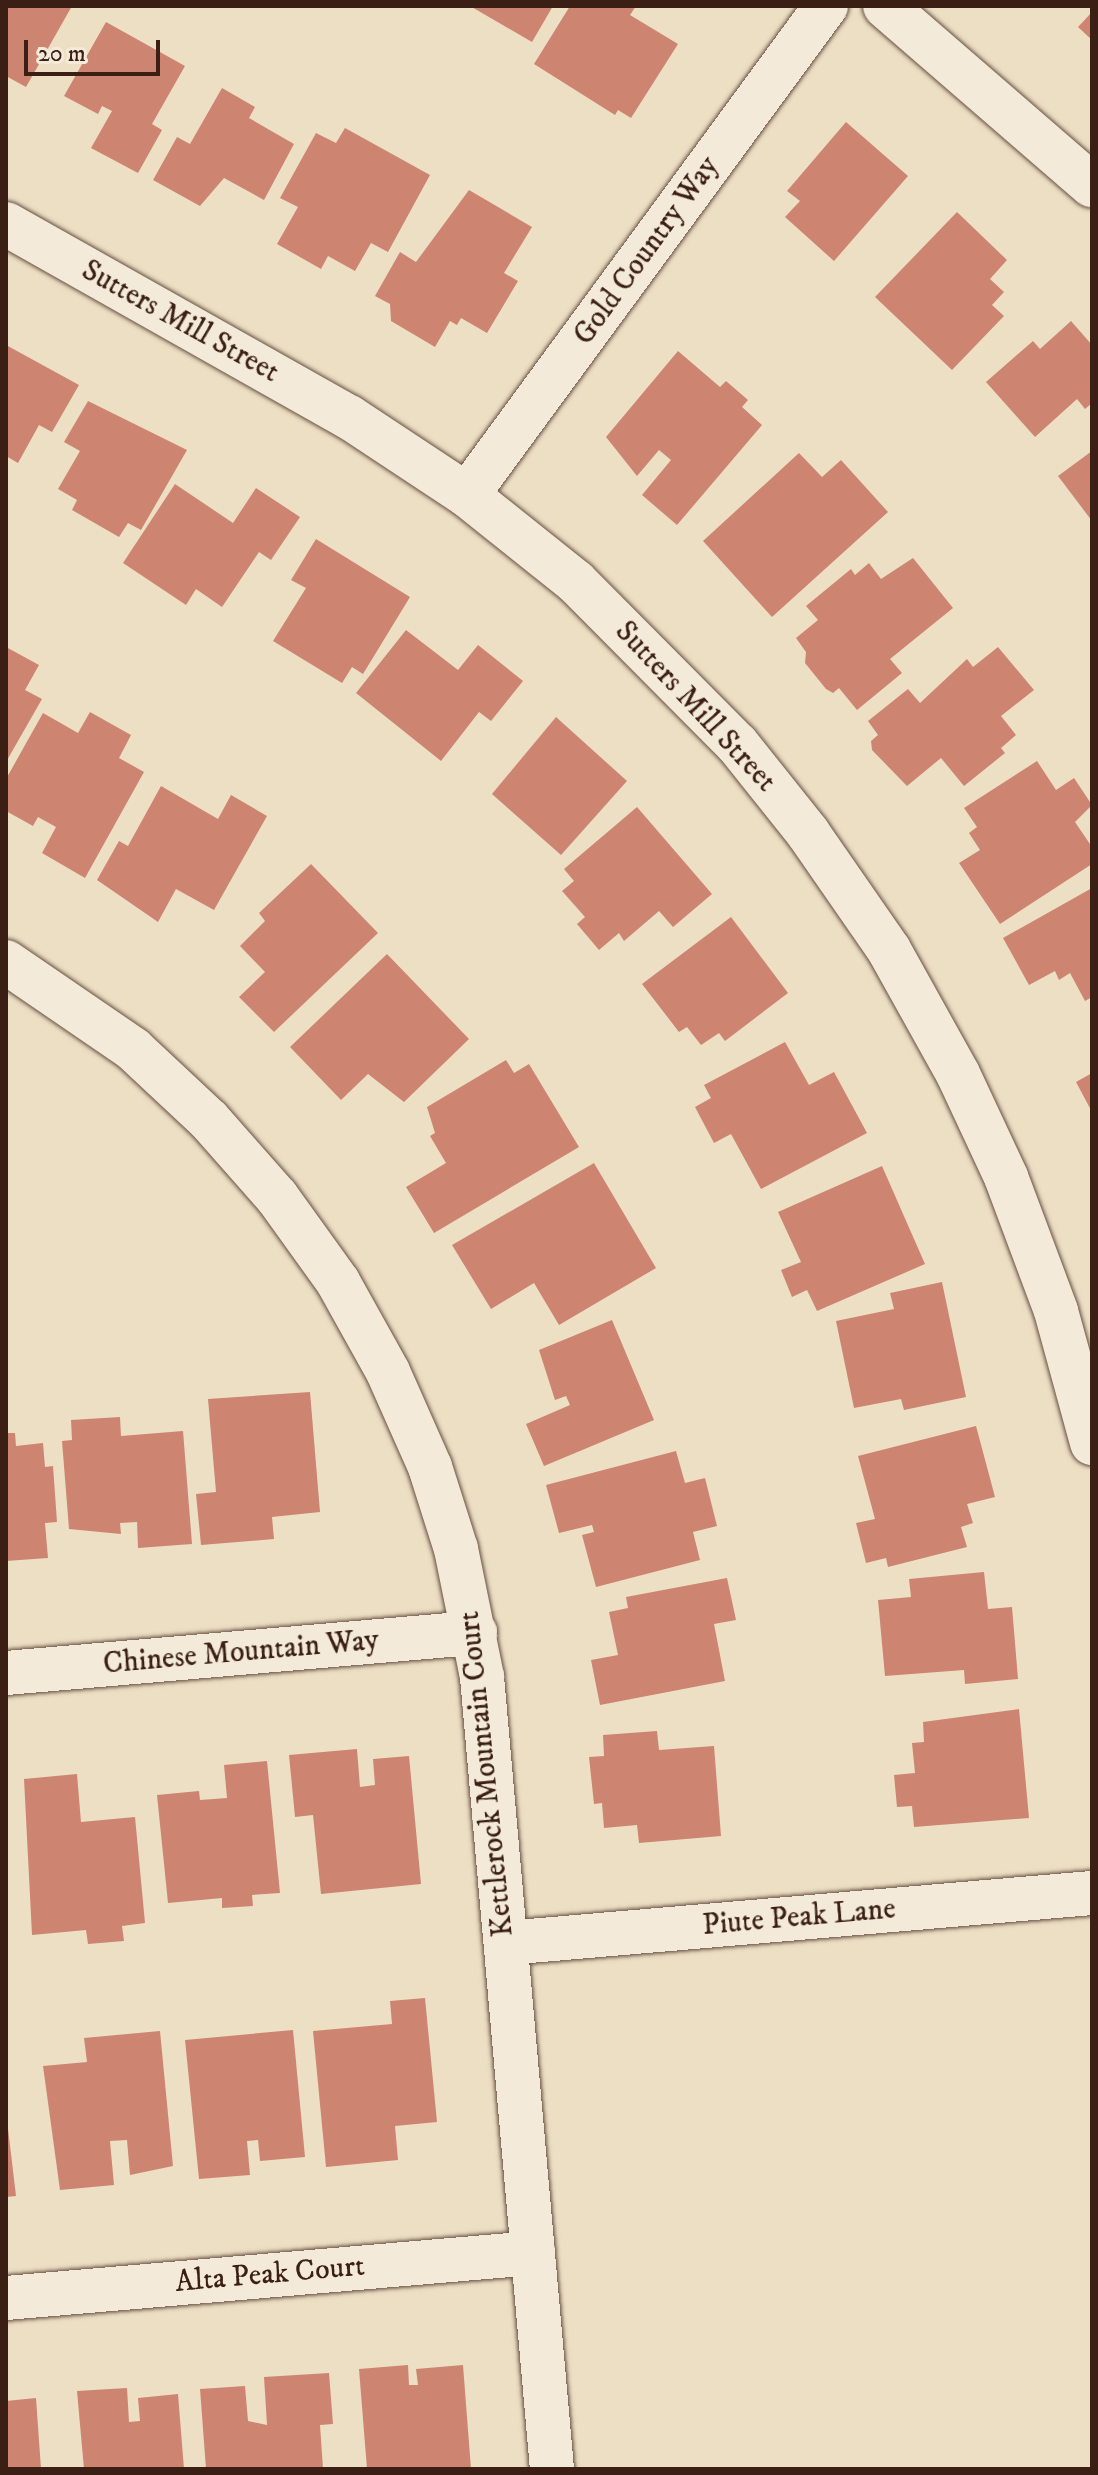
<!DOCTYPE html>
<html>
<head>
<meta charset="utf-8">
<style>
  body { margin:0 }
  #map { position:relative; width:1098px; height:2475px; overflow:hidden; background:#ecdfc4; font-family:"IM FELL DW Pica",serif }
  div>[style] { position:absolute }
  .building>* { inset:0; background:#cd8571 }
  .roads { filter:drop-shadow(0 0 2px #674f40) drop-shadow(0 0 2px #674f40) }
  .street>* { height:44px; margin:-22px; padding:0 22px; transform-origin:22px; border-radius:22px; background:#f3ead9 }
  span { translate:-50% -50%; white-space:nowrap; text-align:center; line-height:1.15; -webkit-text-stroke:8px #f3ead9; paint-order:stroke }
  .street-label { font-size:30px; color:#3b1f14 }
  .frame { position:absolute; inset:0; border:8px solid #3b1f14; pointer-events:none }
  .scale { position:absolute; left:24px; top:40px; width:136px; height:36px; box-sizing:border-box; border:4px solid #3b1f14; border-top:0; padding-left:10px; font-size:24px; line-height:28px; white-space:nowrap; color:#3b1f14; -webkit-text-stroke:6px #f3ead9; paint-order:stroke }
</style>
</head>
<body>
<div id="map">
  <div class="building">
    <i style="clip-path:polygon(6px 6px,72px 6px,26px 87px,6px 76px)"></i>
    <i style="clip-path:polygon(470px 6px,553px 6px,532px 42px)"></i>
    <i style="clip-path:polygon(570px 6px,636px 6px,630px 15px,678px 44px,631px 118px,618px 110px,615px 115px,534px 64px)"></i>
    <i style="clip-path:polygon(1092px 12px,1092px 40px,1078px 27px)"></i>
    <i style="clip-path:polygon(106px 22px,185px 66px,152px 124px,162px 130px,138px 173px,91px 148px,112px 111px,102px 106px,98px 114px,64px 96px)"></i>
    <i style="clip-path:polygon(222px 88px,255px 107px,249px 118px,294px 144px,264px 200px,224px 178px,200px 206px,153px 180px,177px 137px,190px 144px)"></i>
    <i style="clip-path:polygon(846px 122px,908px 176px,834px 261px,785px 217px,800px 201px,787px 191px)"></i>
    <i style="clip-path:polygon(345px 128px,430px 175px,388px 252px,371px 243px,355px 271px,328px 256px,321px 269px,277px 244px,298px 207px,280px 198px,316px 133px,336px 143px)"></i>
    <i style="clip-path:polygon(469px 190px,532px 227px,504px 273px,518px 281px,487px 333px,461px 318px,457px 325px,450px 321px,435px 347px,391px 321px,390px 304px,375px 296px,400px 252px,416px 262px)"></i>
    <i style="clip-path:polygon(957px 212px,1007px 260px,990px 279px,1004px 292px,992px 305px,1004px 316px,952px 370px,875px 297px)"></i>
    <i style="clip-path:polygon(1071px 321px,1092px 345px,1092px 403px,1085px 409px,1077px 399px,1035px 437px,986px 382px,1033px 341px,1040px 349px)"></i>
    <i style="clip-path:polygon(6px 345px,79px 385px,52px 432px,39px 425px,18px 463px,6px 456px)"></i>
    <i style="clip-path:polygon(678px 351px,720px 387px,726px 381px,748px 400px,742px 407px,762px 425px,677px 525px,642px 495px,671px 460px,659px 450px,637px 476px,606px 437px)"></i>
    <i style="clip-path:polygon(88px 401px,187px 450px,141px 530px,128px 523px,119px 537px,72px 510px,77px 500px,58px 489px,80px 451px,64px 442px)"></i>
    <i style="clip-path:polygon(1092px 451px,1092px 521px,1058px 476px)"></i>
    <i style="clip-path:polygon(799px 453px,822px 477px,841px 460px,888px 512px,772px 617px,703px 541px)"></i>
    <i style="clip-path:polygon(175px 484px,233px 523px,256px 488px,300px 517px,271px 560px,259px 552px,222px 607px,196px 589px,186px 605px,123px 563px)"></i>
    <i style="clip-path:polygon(316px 539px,410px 597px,363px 674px,352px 667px,342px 683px,273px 641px,306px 588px,291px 580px)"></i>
    <i style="clip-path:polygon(913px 558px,953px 608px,890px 659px,902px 673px,857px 710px,839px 688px,833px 693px,826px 689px,805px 663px,806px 652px,796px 638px,818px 620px,806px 606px,851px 569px,855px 575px,869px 563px,881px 579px)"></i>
    <i style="clip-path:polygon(406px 630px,458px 670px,478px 645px,523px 681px,491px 721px,479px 712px,441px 761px,356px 693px)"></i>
    <i style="clip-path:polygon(6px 647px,39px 665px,25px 690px,42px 699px,6px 762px)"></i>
    <i style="clip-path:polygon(998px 647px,1034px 690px,1001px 716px,1016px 735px,1001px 748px,1005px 753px,964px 786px,941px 758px,907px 786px,872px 750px,871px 741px,878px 735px,868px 721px,908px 689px,920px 703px,967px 659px,973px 667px)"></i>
    <i style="clip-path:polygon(90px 712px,131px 735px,119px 758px,144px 772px,85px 878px,42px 853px,56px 827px,38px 817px,33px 826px,6px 811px,6px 779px,43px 713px,78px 733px)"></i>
    <i style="clip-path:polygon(556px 717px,627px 781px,561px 855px,492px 794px)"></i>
    <i style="clip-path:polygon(1037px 761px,1056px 790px,1074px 778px,1092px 805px,1075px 822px,1092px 847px,1092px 864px,1000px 924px,959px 863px,980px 850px,969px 833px,977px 827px,964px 808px)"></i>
    <i style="clip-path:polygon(161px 786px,218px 819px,231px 795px,267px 816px,214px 910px,176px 889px,158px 922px,97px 880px,119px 841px,128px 846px)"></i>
    <i style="clip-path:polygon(637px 807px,712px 894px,673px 927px,659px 911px,624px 941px,619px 933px,599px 950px,577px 924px,585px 917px,562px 891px,574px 881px,564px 869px)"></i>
    <i style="clip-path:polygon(311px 864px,378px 933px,274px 1032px,239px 997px,265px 972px,240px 946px,265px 921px,259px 913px)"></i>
    <i style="clip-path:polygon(1092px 888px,1092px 997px,1085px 1001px,1070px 973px,1059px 980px,1055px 971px,1029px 985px,1003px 938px)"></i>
    <i style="clip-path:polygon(731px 917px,788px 993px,725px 1041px,719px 1033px,701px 1045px,687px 1027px,679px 1032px,642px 984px)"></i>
    <i style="clip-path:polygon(387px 954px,469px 1039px,404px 1102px,368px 1074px,341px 1100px,290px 1047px)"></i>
    <i style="clip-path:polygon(785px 1042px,809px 1085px,834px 1072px,867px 1133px,761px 1189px,731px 1134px,714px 1143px,695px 1107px,711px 1098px,704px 1085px)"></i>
    <i style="clip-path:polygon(506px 1060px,514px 1073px,529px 1064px,579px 1147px,434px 1233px,406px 1187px,446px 1163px,430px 1136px,435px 1133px,427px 1107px)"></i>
    <i style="clip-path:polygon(1092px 1073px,1092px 1112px,1076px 1082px)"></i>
    <i style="clip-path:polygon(594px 1163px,656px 1268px,559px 1325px,534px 1283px,491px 1309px,452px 1245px)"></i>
    <i style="clip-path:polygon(882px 1166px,925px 1264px,817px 1311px,807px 1290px,792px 1297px,781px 1270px,801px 1262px,778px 1212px)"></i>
    <i style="clip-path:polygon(942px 1282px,966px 1397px,904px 1410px,901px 1399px,854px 1408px,836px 1321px,894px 1309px,890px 1293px)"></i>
    <i style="clip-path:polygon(612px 1320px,654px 1420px,544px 1466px,526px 1424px,570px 1405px,566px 1396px,555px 1400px,539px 1350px)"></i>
    <i style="clip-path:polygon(310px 1392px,320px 1512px,272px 1517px,274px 1539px,201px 1545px,196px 1494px,216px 1492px,208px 1399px)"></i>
    <i style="clip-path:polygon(120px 1417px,121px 1436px,183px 1431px,192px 1544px,138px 1548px,137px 1522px,120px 1523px,121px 1534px,69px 1529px,62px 1441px,72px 1440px,71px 1420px)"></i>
    <i style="clip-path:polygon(976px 1426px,995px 1497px,967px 1504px,973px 1523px,961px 1527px,967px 1547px,888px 1567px,886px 1558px,866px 1563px,856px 1523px,875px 1519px,858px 1456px)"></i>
    <i style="clip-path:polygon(6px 1433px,15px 1433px,16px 1446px,43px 1443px,45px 1467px,53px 1466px,57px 1522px,45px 1523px,48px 1558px,6px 1561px)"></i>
    <i style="clip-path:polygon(676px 1451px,685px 1483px,705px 1478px,717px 1526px,693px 1532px,700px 1560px,596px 1587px,582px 1535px,594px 1532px,592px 1525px,559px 1533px,546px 1485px)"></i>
    <i style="clip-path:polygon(984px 1572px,988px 1609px,1012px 1607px,1018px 1679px,965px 1684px,964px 1670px,885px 1676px,878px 1600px,911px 1597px,909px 1579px)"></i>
    <i style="clip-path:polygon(727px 1578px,736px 1620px,714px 1624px,725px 1681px,600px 1705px,591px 1660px,618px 1655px,609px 1612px,628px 1608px,626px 1597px)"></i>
    <i style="clip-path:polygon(1019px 1709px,1029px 1818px,914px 1827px,912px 1806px,897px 1807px,894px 1775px,915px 1773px,912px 1743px,924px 1742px,923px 1722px)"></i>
    <i style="clip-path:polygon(657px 1731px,659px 1750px,714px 1746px,721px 1836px,639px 1843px,637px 1825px,604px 1828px,602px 1803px,594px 1804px,589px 1757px,604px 1756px,603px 1735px)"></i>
    <i style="clip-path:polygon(357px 1749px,360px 1787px,375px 1785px,373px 1759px,409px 1756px,421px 1884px,321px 1894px,313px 1815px,295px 1817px,289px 1755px)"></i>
    <i style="clip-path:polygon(267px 1761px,280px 1893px,252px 1895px,253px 1906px,222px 1908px,222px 1898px,168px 1903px,157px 1795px,199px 1791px,200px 1800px,227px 1798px,224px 1765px)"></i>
    <i style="clip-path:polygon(77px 1774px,81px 1822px,135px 1817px,145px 1923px,122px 1926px,124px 1941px,88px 1944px,86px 1930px,32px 1935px,24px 1779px)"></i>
    <i style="clip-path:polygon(425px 1998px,437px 2122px,395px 2126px,398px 2160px,326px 2167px,313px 2031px,392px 2024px,390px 2001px)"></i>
    <i style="clip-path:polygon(293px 2030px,305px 2157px,260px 2161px,258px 2140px,247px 2141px,250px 2175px,199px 2179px,185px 2040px)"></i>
    <i style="clip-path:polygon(160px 2031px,173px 2166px,130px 2175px,127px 2140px,110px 2141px,114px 2185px,60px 2190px,43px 2066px,87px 2062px,84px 2038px)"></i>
    <i style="clip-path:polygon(6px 2112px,16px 2196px,6px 2197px)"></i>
    <i style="clip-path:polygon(408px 2365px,409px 2385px,418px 2385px,416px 2369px,463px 2365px,471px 2469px,367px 2469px,359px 2369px)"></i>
    <i style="clip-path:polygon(329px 2373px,333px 2424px,320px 2425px,323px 2469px,206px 2469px,200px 2389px,245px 2386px,248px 2421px,267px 2425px,264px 2377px)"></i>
    <i style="clip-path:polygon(127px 2388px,129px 2422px,140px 2421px,138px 2398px,178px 2394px,184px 2469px,84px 2469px,77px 2391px)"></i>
    <i style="clip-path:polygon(36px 2398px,41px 2469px,6px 2469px,6px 2401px)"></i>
  </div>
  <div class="roads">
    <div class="street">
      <i style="left:885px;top:6px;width:274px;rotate:40.9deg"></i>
      <i style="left:6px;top:224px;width:394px;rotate:29.4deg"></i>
      <i style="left:349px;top:417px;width:141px;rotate:33.5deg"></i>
      <i style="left:467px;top:495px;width:139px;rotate:38.6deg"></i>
      <i style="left:576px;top:582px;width:228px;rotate:45.2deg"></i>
      <i style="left:737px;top:744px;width:114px;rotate:51.4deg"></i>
      <i style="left:808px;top:833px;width:142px;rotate:55.3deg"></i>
      <i style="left:889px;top:950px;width:142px;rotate:60.9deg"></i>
      <i style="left:958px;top:1074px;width:114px;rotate:65deg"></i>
      <i style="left:1006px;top:1177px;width:143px;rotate:69.5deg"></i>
      <i style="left:1056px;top:1311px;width:137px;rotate:74.7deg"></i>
      <i style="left:467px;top:495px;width:607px;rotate:-53.72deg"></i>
      <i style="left:6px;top:962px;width:154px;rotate:34.4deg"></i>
      <i style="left:133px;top:1049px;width:104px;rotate:43.1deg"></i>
      <i style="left:209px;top:1120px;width:103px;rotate:48.6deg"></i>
      <i style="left:277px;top:1197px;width:105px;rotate:54.3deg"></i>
      <i style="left:338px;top:1282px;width:103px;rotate:60.9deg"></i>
      <i style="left:388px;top:1372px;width:104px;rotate:66.1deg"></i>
      <i style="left:430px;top:1467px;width:86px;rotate:72.4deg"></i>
      <i style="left:456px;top:1549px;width:131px;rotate:78.5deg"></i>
      <i style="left:482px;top:1677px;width:795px;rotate:84.95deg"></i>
      <i style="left:6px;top:1673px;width:471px;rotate:-4.9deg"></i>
      <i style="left:506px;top:1943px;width:588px;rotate:-4.88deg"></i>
      <i style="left:6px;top:2298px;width:529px;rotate:-4.88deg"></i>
    </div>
  </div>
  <div class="street-label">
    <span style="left:647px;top:251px;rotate:-54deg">Gold Country Way</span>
    <span style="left:180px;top:322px;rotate:29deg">Sutters Mill Street</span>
    <span style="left:695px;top:707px;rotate:47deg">Sutters Mill Street</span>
    <span style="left:241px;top:1653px;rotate:-5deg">Chinese Mountain Way</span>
    <span style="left:487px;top:1774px;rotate:-96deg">Kettlerock Mountain Court</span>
    <span style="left:799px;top:1918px;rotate:-5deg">Piute Peak Lane</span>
    <span style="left:270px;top:2275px;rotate:-5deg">Alta Peak Court</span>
  </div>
  <div class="frame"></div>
  <div class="scale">20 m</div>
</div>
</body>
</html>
